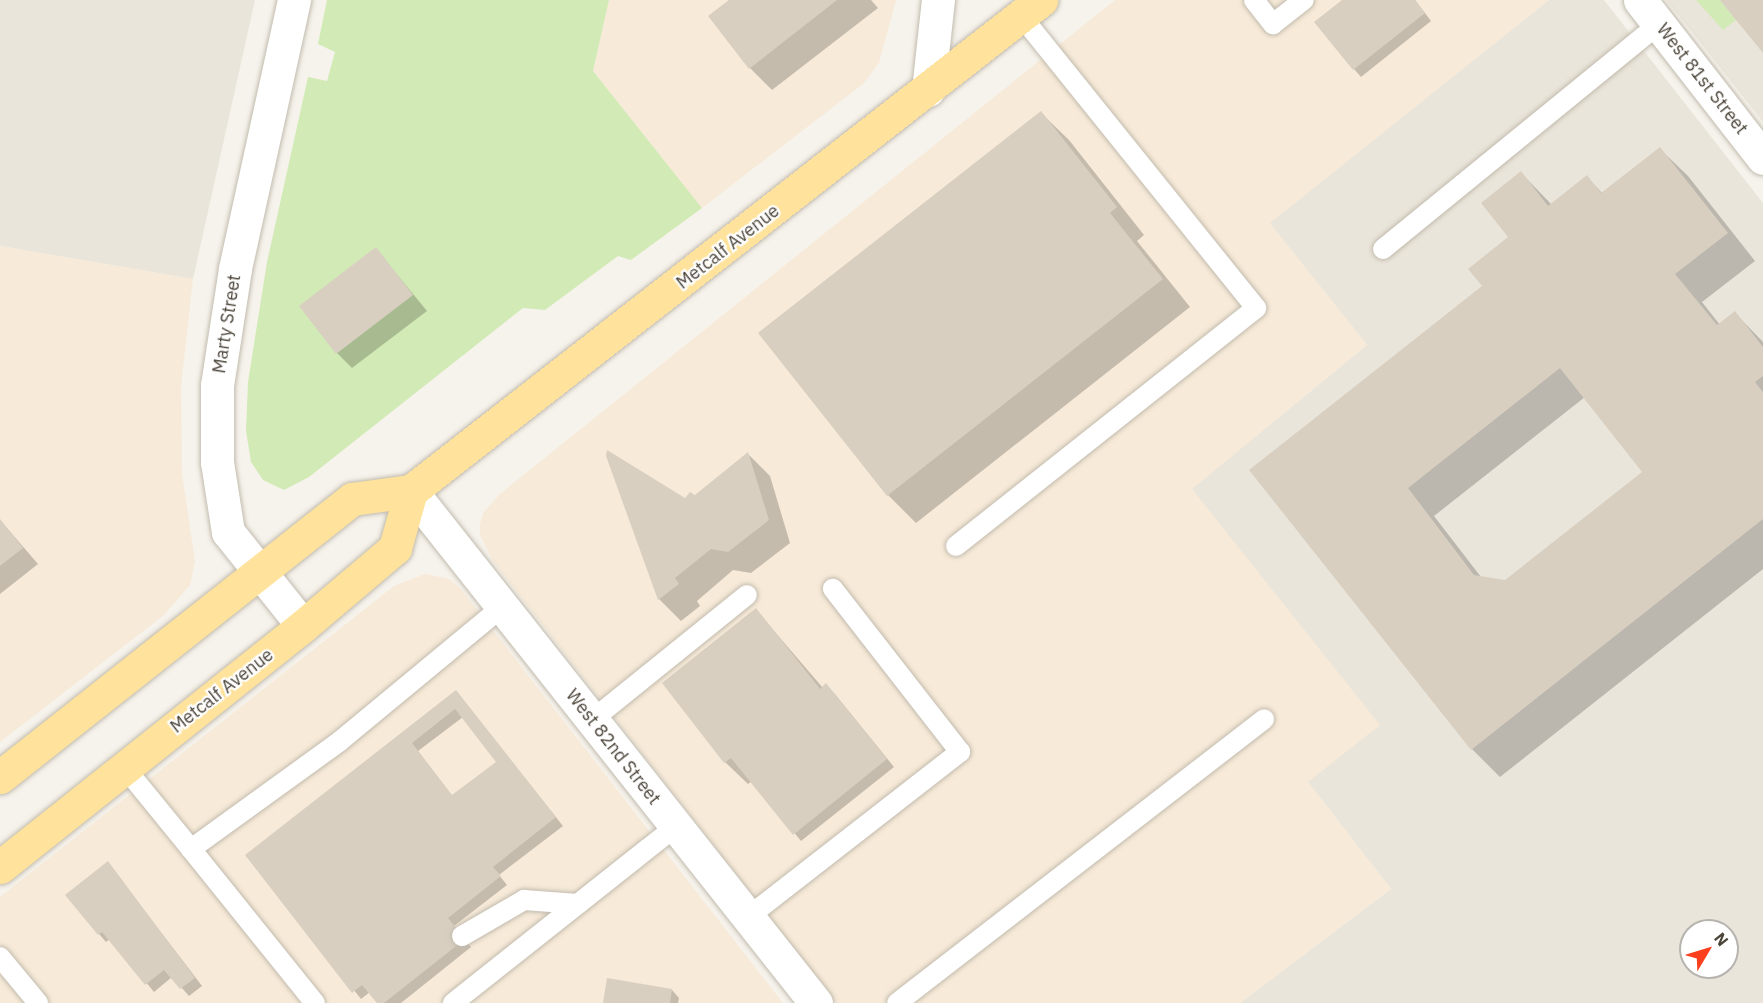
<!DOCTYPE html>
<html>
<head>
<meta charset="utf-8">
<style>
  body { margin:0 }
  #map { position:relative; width:1763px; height:1003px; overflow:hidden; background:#f6f3ec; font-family:"IBM Plex Sans",sans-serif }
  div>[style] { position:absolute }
  .residential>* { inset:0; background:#eae5da }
  .commercial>* { inset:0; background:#f7ead8 }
  .green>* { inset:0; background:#d2eab5 }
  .shadow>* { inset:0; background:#0003 }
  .building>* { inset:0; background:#d8cfc1 }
  .roads { filter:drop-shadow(0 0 2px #c2bbae) drop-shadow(0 0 2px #c2bbae) }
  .lane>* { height:20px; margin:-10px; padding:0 10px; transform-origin:10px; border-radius:10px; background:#fff }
  .street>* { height:33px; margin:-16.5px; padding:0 16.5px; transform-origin:16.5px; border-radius:16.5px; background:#fff }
  .primary>* { height:33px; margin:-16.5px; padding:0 16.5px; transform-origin:16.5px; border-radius:16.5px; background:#ffe39c }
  span { translate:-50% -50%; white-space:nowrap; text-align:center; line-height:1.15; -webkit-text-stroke:4.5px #fff; paint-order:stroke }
  .street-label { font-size:18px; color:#4b4439 }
  .north { position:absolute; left:1679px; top:919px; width:60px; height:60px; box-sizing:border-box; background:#fff; border:2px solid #b7b4b0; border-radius:50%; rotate:52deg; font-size:16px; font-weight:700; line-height:24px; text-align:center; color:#4b4439 }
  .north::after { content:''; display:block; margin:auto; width:21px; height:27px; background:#fc3f1d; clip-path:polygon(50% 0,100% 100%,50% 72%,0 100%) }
</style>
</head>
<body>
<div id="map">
  <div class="residential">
    <i style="clip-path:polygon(0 0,255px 0,193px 279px,0 246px)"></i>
    <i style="clip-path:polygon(evenodd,1549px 0,1604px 0,1763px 203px,1763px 1003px,1240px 1003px,1391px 889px,1308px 782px,1191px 489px,1367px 345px,1269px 223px,1549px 0,1691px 931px,1727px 931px,1727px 967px,1691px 967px,1691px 931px)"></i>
    <i style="clip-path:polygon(1666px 0,1763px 0,1763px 122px,1688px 27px)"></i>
  </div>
  <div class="commercial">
    <i style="clip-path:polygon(609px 0,896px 0,879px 63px,863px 84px,702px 208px,593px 71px)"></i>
    <i style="clip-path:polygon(1115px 0,1549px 0,1270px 223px,1367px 345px,1192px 489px,1380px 725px,1308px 782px,1391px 889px,1240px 1003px,836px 1003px,493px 561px,480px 535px,480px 524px,483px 513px,500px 494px)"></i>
    <i style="clip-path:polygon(0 246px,193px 279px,181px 387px,182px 474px,195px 561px,190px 585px,164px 615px,0 742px)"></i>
    <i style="clip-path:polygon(425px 574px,449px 579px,460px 588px,783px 1003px,0 1003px,0 897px,394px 586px)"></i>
  </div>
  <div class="green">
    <i style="clip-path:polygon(327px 0,609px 0,593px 71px,702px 208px,631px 260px,618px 256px,545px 310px,523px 308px,309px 477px,284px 490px,263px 480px,251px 462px,246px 431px,248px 382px,267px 262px,308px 77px,327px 81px,335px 52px,318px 44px)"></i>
    <i style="clip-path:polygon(1696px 0,1720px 0,1736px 20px,1723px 30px)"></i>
  </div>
  <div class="shadow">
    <i style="clip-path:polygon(731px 0,871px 0,878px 8px,772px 90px,750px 68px)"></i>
    <i style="clip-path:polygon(1344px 0,1415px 0,1431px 21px,1361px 77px,1354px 69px)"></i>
    <i style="clip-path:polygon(1041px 113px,1069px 140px,1144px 235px,1137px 241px,1190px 307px,916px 523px,888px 495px,761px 333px)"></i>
    <i style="clip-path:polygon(evenodd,1660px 149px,1688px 176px,1755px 261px,1702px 302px,1720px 325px,1735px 313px,1763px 342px,1763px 569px,1500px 777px,1472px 749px,1251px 470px,1484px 286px,1510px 237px,1521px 173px,1552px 205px,1587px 177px,1603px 194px,1660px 149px,1585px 397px,1644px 472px,1505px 581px,1481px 577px,1434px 516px,1585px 397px)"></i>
    <i style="clip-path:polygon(376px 249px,427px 311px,352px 368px,337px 353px)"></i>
    <i style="clip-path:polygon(748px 454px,770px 476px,790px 543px,751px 573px,733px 570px,697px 601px,700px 606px,681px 621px,659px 599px,607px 456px,685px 500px,695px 497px)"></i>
    <i style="clip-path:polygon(0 520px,38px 564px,0 594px)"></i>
    <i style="clip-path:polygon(756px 610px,823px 688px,834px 693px,894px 767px,801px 841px,752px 781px,748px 784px,725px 762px,664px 683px)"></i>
    <i style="clip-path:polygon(evenodd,456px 692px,563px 826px,499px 875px,507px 885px,454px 926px,471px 947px,401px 1003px,379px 1003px,370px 992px,361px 999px,247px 855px,456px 692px,463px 717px,498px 762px,453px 797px,418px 751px,463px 717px)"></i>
    <i style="clip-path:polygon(108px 863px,202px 986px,189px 996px,172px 977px,154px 992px,110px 939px,106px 942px,99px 934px)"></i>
    <i style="clip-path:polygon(672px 990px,679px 998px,678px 1003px,604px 1003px)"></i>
  </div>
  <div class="building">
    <i style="clip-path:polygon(729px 0,837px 0,749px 69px,708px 16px)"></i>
    <i style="clip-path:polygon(1342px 0,1415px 0,1425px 13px,1353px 70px,1314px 22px)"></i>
    <i style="clip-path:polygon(1720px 0,1763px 0,1763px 53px,1736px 20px)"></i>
    <i style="clip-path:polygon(1041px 111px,1117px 207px,1110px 213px,1163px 279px,887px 496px,758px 333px)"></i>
    <i style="clip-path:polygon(evenodd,1660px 147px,1728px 233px,1675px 274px,1717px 325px,1735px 311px,1763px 347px,1763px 376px,1755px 382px,1763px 392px,1763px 519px,1471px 750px,1249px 470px,1482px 286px,1468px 269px,1508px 237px,1481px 203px,1521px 171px,1548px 206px,1587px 175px,1601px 193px,1660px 147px,1560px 368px,1642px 472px,1505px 580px,1474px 575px,1408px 488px,1560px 368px)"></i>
    <i style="clip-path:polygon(376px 247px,413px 295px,336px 354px,299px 306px)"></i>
    <i style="clip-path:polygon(607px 450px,685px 498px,690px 492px,695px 495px,748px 452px,769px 520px,728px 552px,711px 549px,675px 578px,679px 584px,658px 600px,606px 456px)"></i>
    <i style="clip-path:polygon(0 519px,23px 548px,0 566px)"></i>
    <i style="clip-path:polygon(756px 608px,820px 689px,826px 683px,887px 759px,793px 835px,731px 758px,724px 763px,662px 683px)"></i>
    <i style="clip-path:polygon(evenodd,456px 690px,556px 817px,493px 867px,501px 876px,448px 918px,465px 939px,384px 1003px,377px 1003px,362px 985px,352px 993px,245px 855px,456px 690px,455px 709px,496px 762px,452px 795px,412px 743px,455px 709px)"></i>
    <i style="clip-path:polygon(108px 861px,195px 978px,180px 989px,164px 970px,145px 985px,102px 932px,98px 935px,65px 895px)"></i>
    <i style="clip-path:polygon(607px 978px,672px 989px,670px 1003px,603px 1003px)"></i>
  </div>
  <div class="roads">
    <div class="lane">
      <i style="left:1254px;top:0;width:31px;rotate:52deg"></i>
      <i style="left:1273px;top:24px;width:39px;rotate:-38deg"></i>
      <i style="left:1383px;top:249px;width:356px;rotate:-39.2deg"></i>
      <i style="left:956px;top:546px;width:383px;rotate:-38.4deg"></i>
      <i style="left:1256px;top:308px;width:375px;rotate:-128.8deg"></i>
      <i style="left:592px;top:720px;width:199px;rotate:-38.9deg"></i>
      <i style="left:125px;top:768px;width:104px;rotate:50.8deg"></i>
      <i style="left:191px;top:849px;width:184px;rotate:-35.9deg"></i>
      <i style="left:340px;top:741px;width:212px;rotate:-39.6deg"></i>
      <i style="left:191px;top:849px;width:198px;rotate:51.2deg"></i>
      <i style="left:748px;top:917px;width:269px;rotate:-37.9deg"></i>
      <i style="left:960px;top:752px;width:207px;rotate:-127.9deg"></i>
      <i style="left:462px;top:936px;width:72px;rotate:-30.1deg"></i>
      <i style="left:524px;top:900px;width:54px;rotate:4.2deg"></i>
      <i style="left:0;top:957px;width:60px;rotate:50.4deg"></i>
      <i style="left:453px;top:1003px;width:283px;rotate:-38.4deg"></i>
      <i style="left:897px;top:1003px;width:464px;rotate:-37.7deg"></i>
    </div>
    <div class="street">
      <i style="left:294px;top:0;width:275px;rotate:102.4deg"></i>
      <i style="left:235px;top:269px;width:117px;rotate:98.8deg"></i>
      <i style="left:217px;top:385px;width:77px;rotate:90deg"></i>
      <i style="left:217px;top:462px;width:71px;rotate:81.1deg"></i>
      <i style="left:228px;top:532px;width:120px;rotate:51.4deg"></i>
      <i style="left:1640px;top:0;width:200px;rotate:52.1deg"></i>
      <i style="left:928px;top:90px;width:91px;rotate:-83.7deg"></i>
      <i style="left:411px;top:491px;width:653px;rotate:51.66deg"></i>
    </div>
    <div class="primary">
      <i style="left:0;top:777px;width:449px;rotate:-38.3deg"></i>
      <i style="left:352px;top:499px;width:60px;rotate:-7.7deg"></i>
      <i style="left:411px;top:491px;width:799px;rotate:-37.93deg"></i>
      <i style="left:0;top:867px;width:387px;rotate:-38.5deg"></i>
      <i style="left:303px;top:626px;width:121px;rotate:-40.3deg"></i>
      <i style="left:395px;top:548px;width:59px;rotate:-74.3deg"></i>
    </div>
  </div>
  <div class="street-label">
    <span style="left:1702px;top:79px;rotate:52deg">West 81st Street</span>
    <span style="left:728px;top:247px;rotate:-38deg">Metcalf Avenue</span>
    <span style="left:227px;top:324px;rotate:-81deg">Marty Street</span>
    <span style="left:222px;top:691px;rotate:-38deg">Metcalf Avenue</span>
    <span style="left:613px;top:747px;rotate:52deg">West 82nd Street</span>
  </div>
  <div class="north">N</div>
</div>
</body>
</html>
